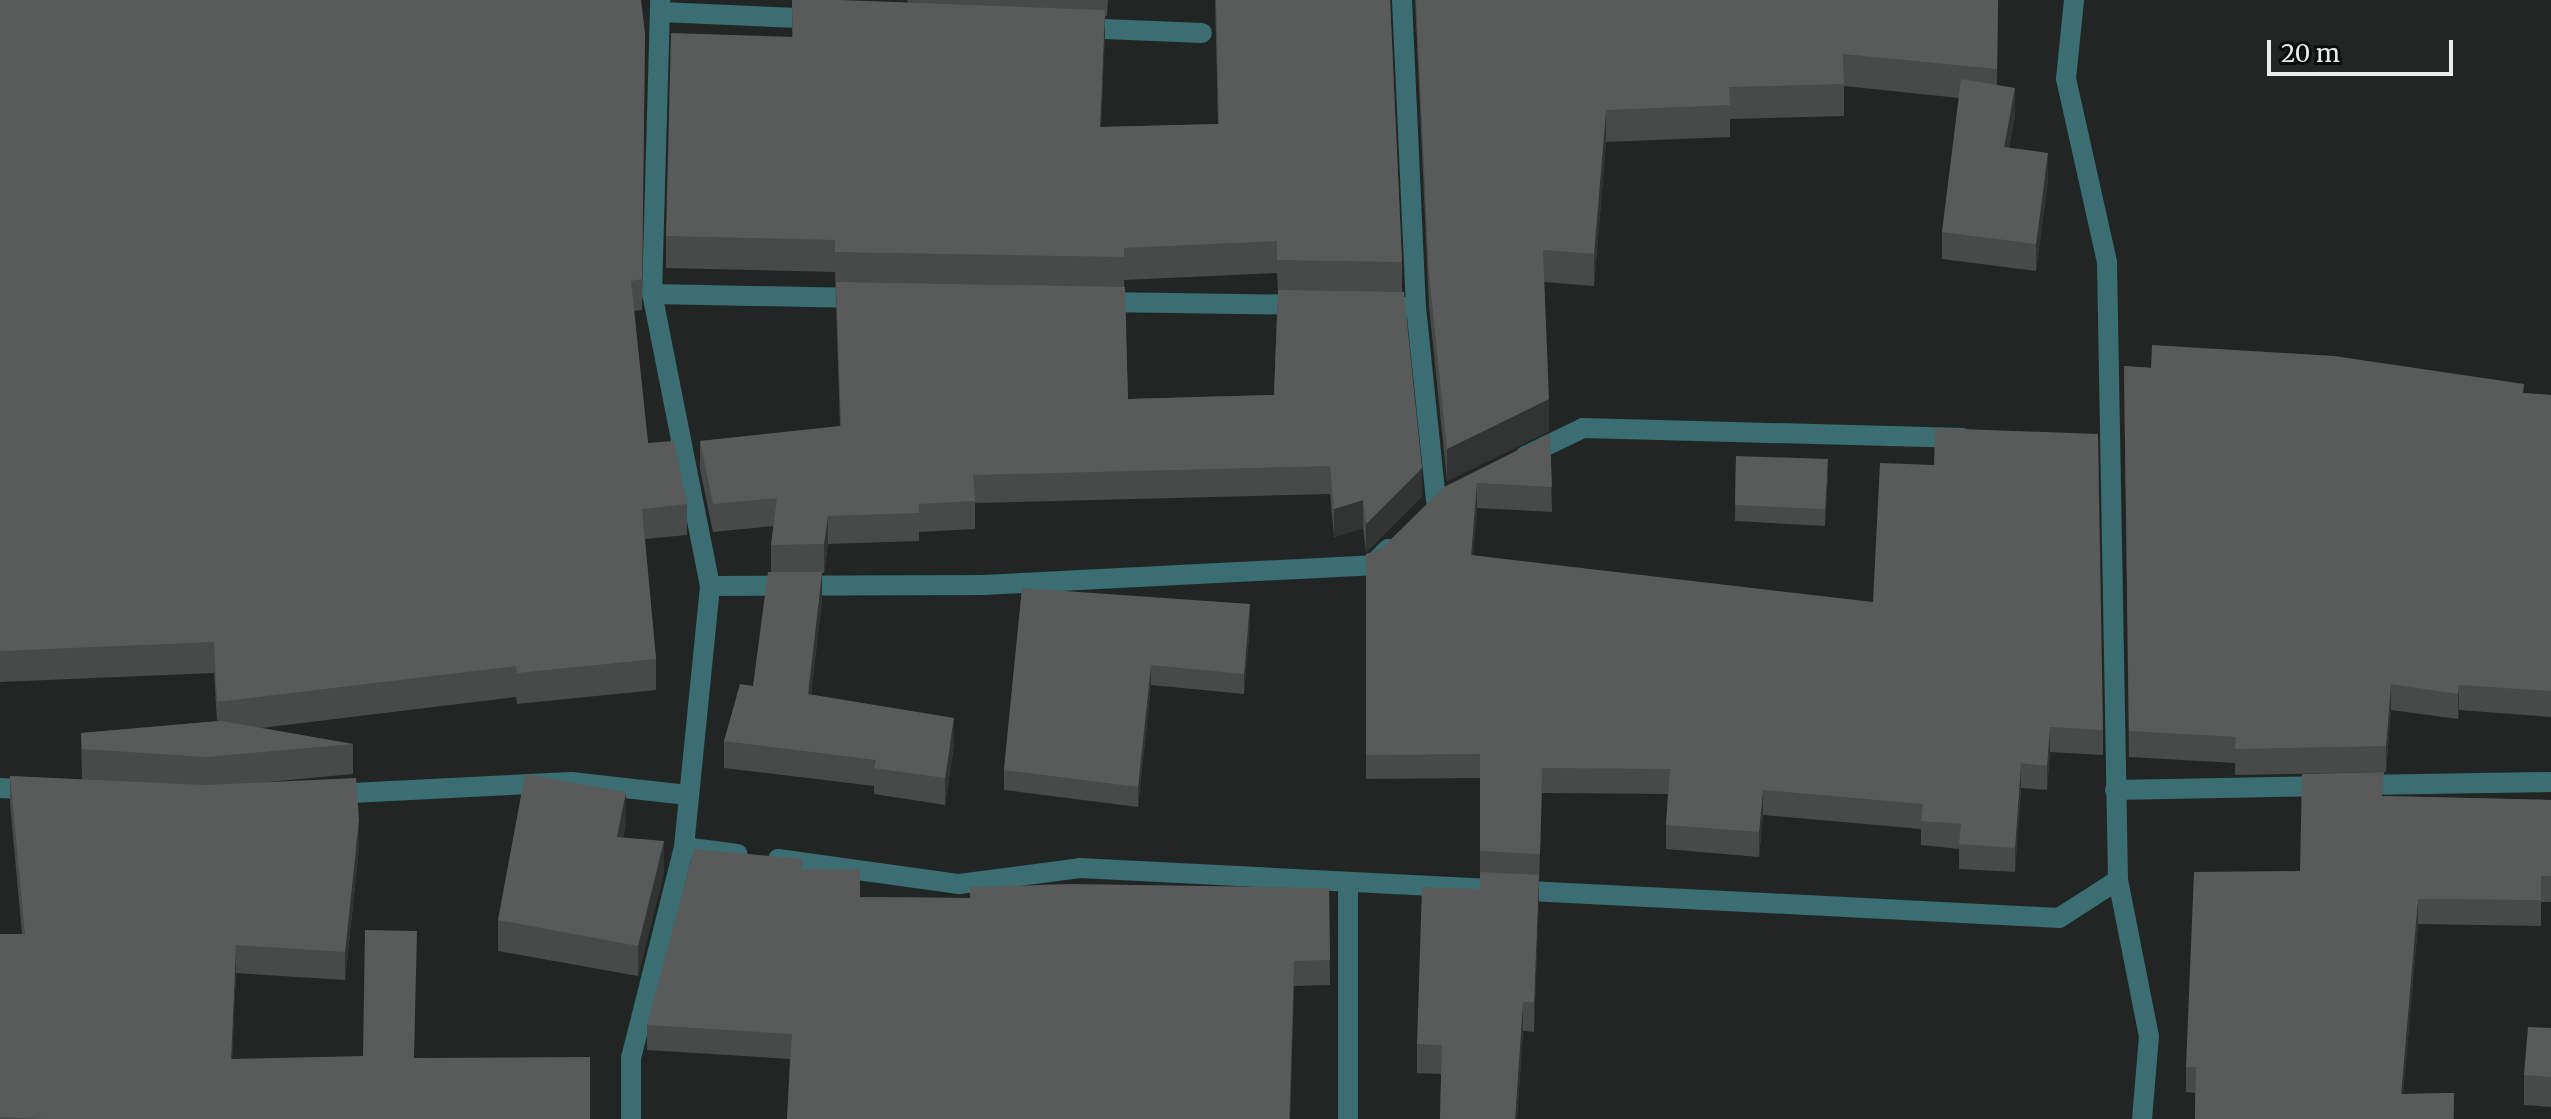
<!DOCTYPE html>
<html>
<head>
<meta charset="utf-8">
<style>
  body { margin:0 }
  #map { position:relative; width:2551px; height:1119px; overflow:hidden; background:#212524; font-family:Merriweather,serif }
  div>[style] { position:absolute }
  .minor>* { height:20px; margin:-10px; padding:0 10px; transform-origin:10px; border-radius:10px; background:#3a6e73 }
  .wall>* { inset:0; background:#474a48 }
  .shaded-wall>* { inset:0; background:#313432 }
  .building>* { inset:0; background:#585b5a }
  span { translate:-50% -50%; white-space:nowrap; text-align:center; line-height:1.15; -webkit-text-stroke:6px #0c0e0d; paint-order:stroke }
  .scale { position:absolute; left:2267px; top:40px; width:186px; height:36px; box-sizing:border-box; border:4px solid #e8ebea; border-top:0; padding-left:10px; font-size:24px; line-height:28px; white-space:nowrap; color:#e8ebea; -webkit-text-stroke:6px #0c0e0d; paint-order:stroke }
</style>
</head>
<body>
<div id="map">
  <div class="minor">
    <i style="left:1402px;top:0;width:307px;rotate:87.4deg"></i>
    <i style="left:1416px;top:307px;width:195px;rotate:84.1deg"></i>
    <i style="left:660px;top:12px;width:160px;rotate:2.5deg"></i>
    <i style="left:1080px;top:28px;width:122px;rotate:2.3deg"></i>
    <i style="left:652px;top:294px;width:208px;rotate:1.1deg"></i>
    <i style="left:1100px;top:302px;width:204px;rotate:0.8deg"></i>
    <i style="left:1380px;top:307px;width:36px"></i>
    <i style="left:1525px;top:456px;width:64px;rotate:-25.8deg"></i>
    <i style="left:1583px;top:428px;width:380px;rotate:1.5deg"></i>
    <i style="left:710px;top:586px;width:273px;rotate:-0.2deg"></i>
    <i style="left:983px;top:585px;width:390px;rotate:-2.9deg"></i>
    <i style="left:1372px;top:565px;width:23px;rotate:-45deg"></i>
    <i style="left:2359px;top:785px;width:192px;rotate:-0.9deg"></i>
    <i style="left:0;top:788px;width:37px;rotate:3deg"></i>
    <i style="left:2115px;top:790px;width:212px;rotate:-1.1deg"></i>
    <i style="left:332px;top:794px;width:239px;rotate:-2.9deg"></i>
    <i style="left:571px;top:782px;width:117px;rotate:6.4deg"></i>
    <i style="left:684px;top:847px;width:54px;rotate:7.4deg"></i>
    <i style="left:778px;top:859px;width:183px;rotate:7.9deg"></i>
    <i style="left:959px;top:884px;width:122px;rotate:-7.5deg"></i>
    <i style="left:1080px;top:868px;width:980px;rotate:2.92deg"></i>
    <i style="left:2059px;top:918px;width:70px;rotate:-32.8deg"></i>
    <i style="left:2118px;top:880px;width:618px;rotate:-91.02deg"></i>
    <i style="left:2107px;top:262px;width:188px;rotate:-102.6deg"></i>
    <i style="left:2066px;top:79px;width:79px;rotate:-84.2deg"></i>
    <i style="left:2118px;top:880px;width:159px;rotate:78.8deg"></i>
    <i style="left:2149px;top:1036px;width:83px;rotate:94.8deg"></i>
    <i style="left:1348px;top:882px;width:237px;rotate:90deg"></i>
    <i style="left:631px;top:1119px;width:61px;rotate:-90deg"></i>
    <i style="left:631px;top:1058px;width:218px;rotate:-75.9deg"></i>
    <i style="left:684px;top:847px;width:262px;rotate:-84.3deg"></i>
    <i style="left:710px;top:586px;width:298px;rotate:-101.2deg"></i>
    <i style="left:652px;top:294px;width:294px;rotate:-88.4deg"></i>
  </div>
  <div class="wall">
    <i style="clip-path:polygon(0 0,243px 1px,645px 33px,642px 310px,634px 311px,648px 443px,687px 504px,687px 535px,645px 539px,656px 659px,656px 690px,517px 704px,516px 697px,261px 728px,353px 744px,353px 774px,257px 783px,359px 848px,345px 980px,236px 973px,232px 1059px,415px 1058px,590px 1119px,0 1119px,0 934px,22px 934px,10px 804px,10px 776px,82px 780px,81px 733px,217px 721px,214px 673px,0 682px)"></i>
    <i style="clip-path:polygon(evenodd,792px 0,908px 3px,907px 0,1108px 0,1107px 16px,1105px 16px,1101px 127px,1218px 124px,1215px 0,1390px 0,1402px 262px,1402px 292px,1422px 496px,1366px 552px,1363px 528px,1334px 537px,1330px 494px,975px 503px,975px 529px,919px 532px,919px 541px,828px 544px,824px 573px,822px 573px,822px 599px,811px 695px,954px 745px,945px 805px,874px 794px,874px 786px,724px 768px,724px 741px,753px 686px,771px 572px,771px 545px,774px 526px,713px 532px,700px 469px,700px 441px,840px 426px,835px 272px,666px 268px,666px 236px,792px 37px,792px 0,1277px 273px,1278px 292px,1274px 395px,1128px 399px,1124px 280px,1277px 273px)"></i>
    <i style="clip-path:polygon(1415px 0,1998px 0,1997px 85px,2015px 116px,2009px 148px,2048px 180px,2036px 271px,1942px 259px,1942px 232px,1959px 98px,1844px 86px,1844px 116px,1730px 119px,1730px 137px,1606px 142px,1594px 286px,1544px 282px,1549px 431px,1447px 481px,1429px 306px)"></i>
    <i style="clip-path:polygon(2124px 366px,2551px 395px,2551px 717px,2459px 710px,2458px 719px,2391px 710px,2386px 772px,2235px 775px,2235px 763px,2129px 757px)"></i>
    <i style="clip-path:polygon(1550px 434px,1552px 512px,1477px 508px,1473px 555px,2103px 730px,2103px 755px,2050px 752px,2047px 790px,2021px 788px,2015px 872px,1959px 869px,1959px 849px,1921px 845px,1921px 829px,1763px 815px,1759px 857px,1666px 849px,1666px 825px,1668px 794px,1542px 793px,1534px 1032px,1523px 1031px,1517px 1119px,1440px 1119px,1441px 1074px,1417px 1073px,1417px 1044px,1480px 889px,1480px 778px,1366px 779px,1366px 554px,1381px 549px)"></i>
    <i style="clip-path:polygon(1736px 456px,1828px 475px,1825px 526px,1735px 521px)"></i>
    <i style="clip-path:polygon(1022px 588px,1250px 624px,1244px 694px,1151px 685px,1138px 807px,1004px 790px,1004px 770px)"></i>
    <i style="clip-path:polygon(2384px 796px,2551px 800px,2551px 902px,2541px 902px,2541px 926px,2418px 924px,2403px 1094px,2454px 1093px,2454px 1119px,2195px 1119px,2195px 1093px,2186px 1092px,2186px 1067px,2300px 871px)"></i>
    <i style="clip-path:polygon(626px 823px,623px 838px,664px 872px,638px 976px,498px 951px,498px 920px)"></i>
    <i style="clip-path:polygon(803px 869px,860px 897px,970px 898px,1329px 888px,1330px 985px,1294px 986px,1290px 1119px,787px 1119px,790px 1059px,647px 1050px,647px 1025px)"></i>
    <i style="clip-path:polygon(2551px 1028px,2551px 1107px,2524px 1105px,2524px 1075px)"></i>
  </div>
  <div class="shaded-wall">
    <i style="clip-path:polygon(1105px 10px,1105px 42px,1100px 159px,1100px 127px)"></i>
    <i style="clip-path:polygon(2015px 88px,2015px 116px,2004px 175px,2004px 147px)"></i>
    <i style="clip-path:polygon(1606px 110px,1606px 142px,1594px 286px,1594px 254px)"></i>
    <i style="clip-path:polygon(2048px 153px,2048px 180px,2036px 271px,2036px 244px)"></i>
    <i style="clip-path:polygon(1549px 399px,1549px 431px,1447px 481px,1447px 449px)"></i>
    <i style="clip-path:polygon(1828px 459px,1828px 475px,1825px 526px,1825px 509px)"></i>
    <i style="clip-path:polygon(1422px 468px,1422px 496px,1366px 552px,1366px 524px)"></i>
    <i style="clip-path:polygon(1477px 483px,1477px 508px,1471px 580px,1471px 555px)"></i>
    <i style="clip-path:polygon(1363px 500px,1363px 528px,1334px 537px,1334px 509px)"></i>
    <i style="clip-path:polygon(828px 516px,828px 544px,824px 573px,824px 544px)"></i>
    <i style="clip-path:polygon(822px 572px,822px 599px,808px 720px,808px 694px)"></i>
    <i style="clip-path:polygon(1250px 604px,1250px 624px,1244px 694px,1244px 674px)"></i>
    <i style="clip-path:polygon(1151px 665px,1151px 685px,1138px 807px,1138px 787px)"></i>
    <i style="clip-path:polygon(2391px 684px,2391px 710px,2386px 772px,2386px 746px)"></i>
    <i style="clip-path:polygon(2459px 685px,2459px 710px,2458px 719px,2458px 694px)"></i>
    <i style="clip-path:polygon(954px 718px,954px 745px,945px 805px,945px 778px)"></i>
    <i style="clip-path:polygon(2050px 727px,2050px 752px,2047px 790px,2047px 766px)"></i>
    <i style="clip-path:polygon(2021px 763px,2021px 788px,2015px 872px,2015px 848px)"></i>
    <i style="clip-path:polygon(1763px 790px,1763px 815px,1759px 857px,1759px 832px)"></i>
    <i style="clip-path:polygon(626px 792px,626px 823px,617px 868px,617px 837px)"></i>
    <i style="clip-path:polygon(359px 820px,359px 848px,345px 980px,345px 952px)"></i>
    <i style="clip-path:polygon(664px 841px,664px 872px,638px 976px,638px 946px)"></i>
    <i style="clip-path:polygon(1539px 875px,1539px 904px,1534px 1032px,1534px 1002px)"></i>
    <i style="clip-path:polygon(2418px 899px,2418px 924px,2401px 1119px,2401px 1094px)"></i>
    <i style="clip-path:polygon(236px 945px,236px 973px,231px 1087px,231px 1059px)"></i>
    <i style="clip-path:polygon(1523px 1002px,1523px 1031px,1517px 1119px,1515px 1119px)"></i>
  </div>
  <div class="building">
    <i style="clip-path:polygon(0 0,641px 0,645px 33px,642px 279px,631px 281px,648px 443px,674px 441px,687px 504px,642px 509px,656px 659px,517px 673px,516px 666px,217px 702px,214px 642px,0 651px)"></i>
    <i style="clip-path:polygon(792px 0,841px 0,1105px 10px,1100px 127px,1219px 124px,1216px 0,1390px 0,1402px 262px,1277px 260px,1277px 241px,1124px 248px,1124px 257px,835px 252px,835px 240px,666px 236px,671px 33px,793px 37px)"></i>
    <i style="clip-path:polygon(1416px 0,1998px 0,1997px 69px,1843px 54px,1844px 84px,1729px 87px,1730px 105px,1606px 110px,1594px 254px,1543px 250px,1549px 399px,1447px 449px,1429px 274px)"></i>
    <i style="clip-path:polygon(1961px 79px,2015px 88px,2004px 147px,2048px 153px,2036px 244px,1942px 232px)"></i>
    <i style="clip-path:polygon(836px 282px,1125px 287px,1128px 399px,1274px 395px,1278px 290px,1404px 292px,1422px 468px,1366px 524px,1363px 500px,1334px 509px,1330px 466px,973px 475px,975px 501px,919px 504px,919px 513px,828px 516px,824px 544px,771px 545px,777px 498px,713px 504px,700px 441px,841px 426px)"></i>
    <i style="clip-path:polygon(2152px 345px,2334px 356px,2524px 384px,2523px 393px,2551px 395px,2551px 691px,2459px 685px,2458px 694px,2391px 684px,2386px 746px,2235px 749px,2236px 737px,2129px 731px,2124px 366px,2151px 368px)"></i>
    <i style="clip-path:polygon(1935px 428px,2098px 434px,2103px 730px,2050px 727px,2047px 766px,2021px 763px,2015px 848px,1959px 844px,1961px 824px,1921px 821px,1923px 804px,1763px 790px,1759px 832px,1666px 825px,1670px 769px,1542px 768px,1540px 854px,1480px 851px,1480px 754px,1366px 755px,1366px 554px,1381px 549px,1444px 487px,1550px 434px,1552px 487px,1477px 483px,1471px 555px,1873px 602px,1880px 463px,1934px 465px)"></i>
    <i style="clip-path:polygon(1736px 456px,1828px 459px,1825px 509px,1735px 505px)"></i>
    <i style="clip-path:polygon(768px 572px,822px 572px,808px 694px,954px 718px,945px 778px,874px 768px,876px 760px,724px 741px,740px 684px,753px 686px)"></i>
    <i style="clip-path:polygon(1022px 588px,1250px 604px,1244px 674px,1151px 665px,1138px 787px,1004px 770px)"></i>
    <i style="clip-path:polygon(221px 721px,353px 744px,206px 757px,82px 749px,81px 733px)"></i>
    <i style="clip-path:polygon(2384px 772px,2382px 796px,2551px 800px,2551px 876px,2541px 876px,2541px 900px,2418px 899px,2401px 1094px,2454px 1093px,2453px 1119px,2195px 1119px,2196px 1067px,2186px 1067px,2194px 872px,2300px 871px,2302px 774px)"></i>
    <i style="clip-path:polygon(525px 774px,626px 792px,617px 837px,664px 841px,638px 946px,498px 920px)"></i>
    <i style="clip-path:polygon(10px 776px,205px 785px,356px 778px,359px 820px,345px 952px,236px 945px,231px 1059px,363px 1056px,365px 930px,417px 931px,414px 1058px,590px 1057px,590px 1119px,45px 1119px,0 1117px,0 934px,25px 934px)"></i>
    <i style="clip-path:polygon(694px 849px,803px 859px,801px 869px,860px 869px,860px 897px,970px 898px,970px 887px,1071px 884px,1329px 888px,1330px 960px,1294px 961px,1289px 1119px,787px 1119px,792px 1034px,647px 1025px)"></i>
    <i style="clip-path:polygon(1480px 872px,1539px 875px,1534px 1002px,1523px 1002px,1515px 1119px,1440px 1119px,1442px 1045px,1417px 1044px,1422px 887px,1480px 889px)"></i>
    <i style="clip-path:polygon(2528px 1027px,2551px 1028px,2551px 1077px,2524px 1075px)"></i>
  </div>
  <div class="scale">20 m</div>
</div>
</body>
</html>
